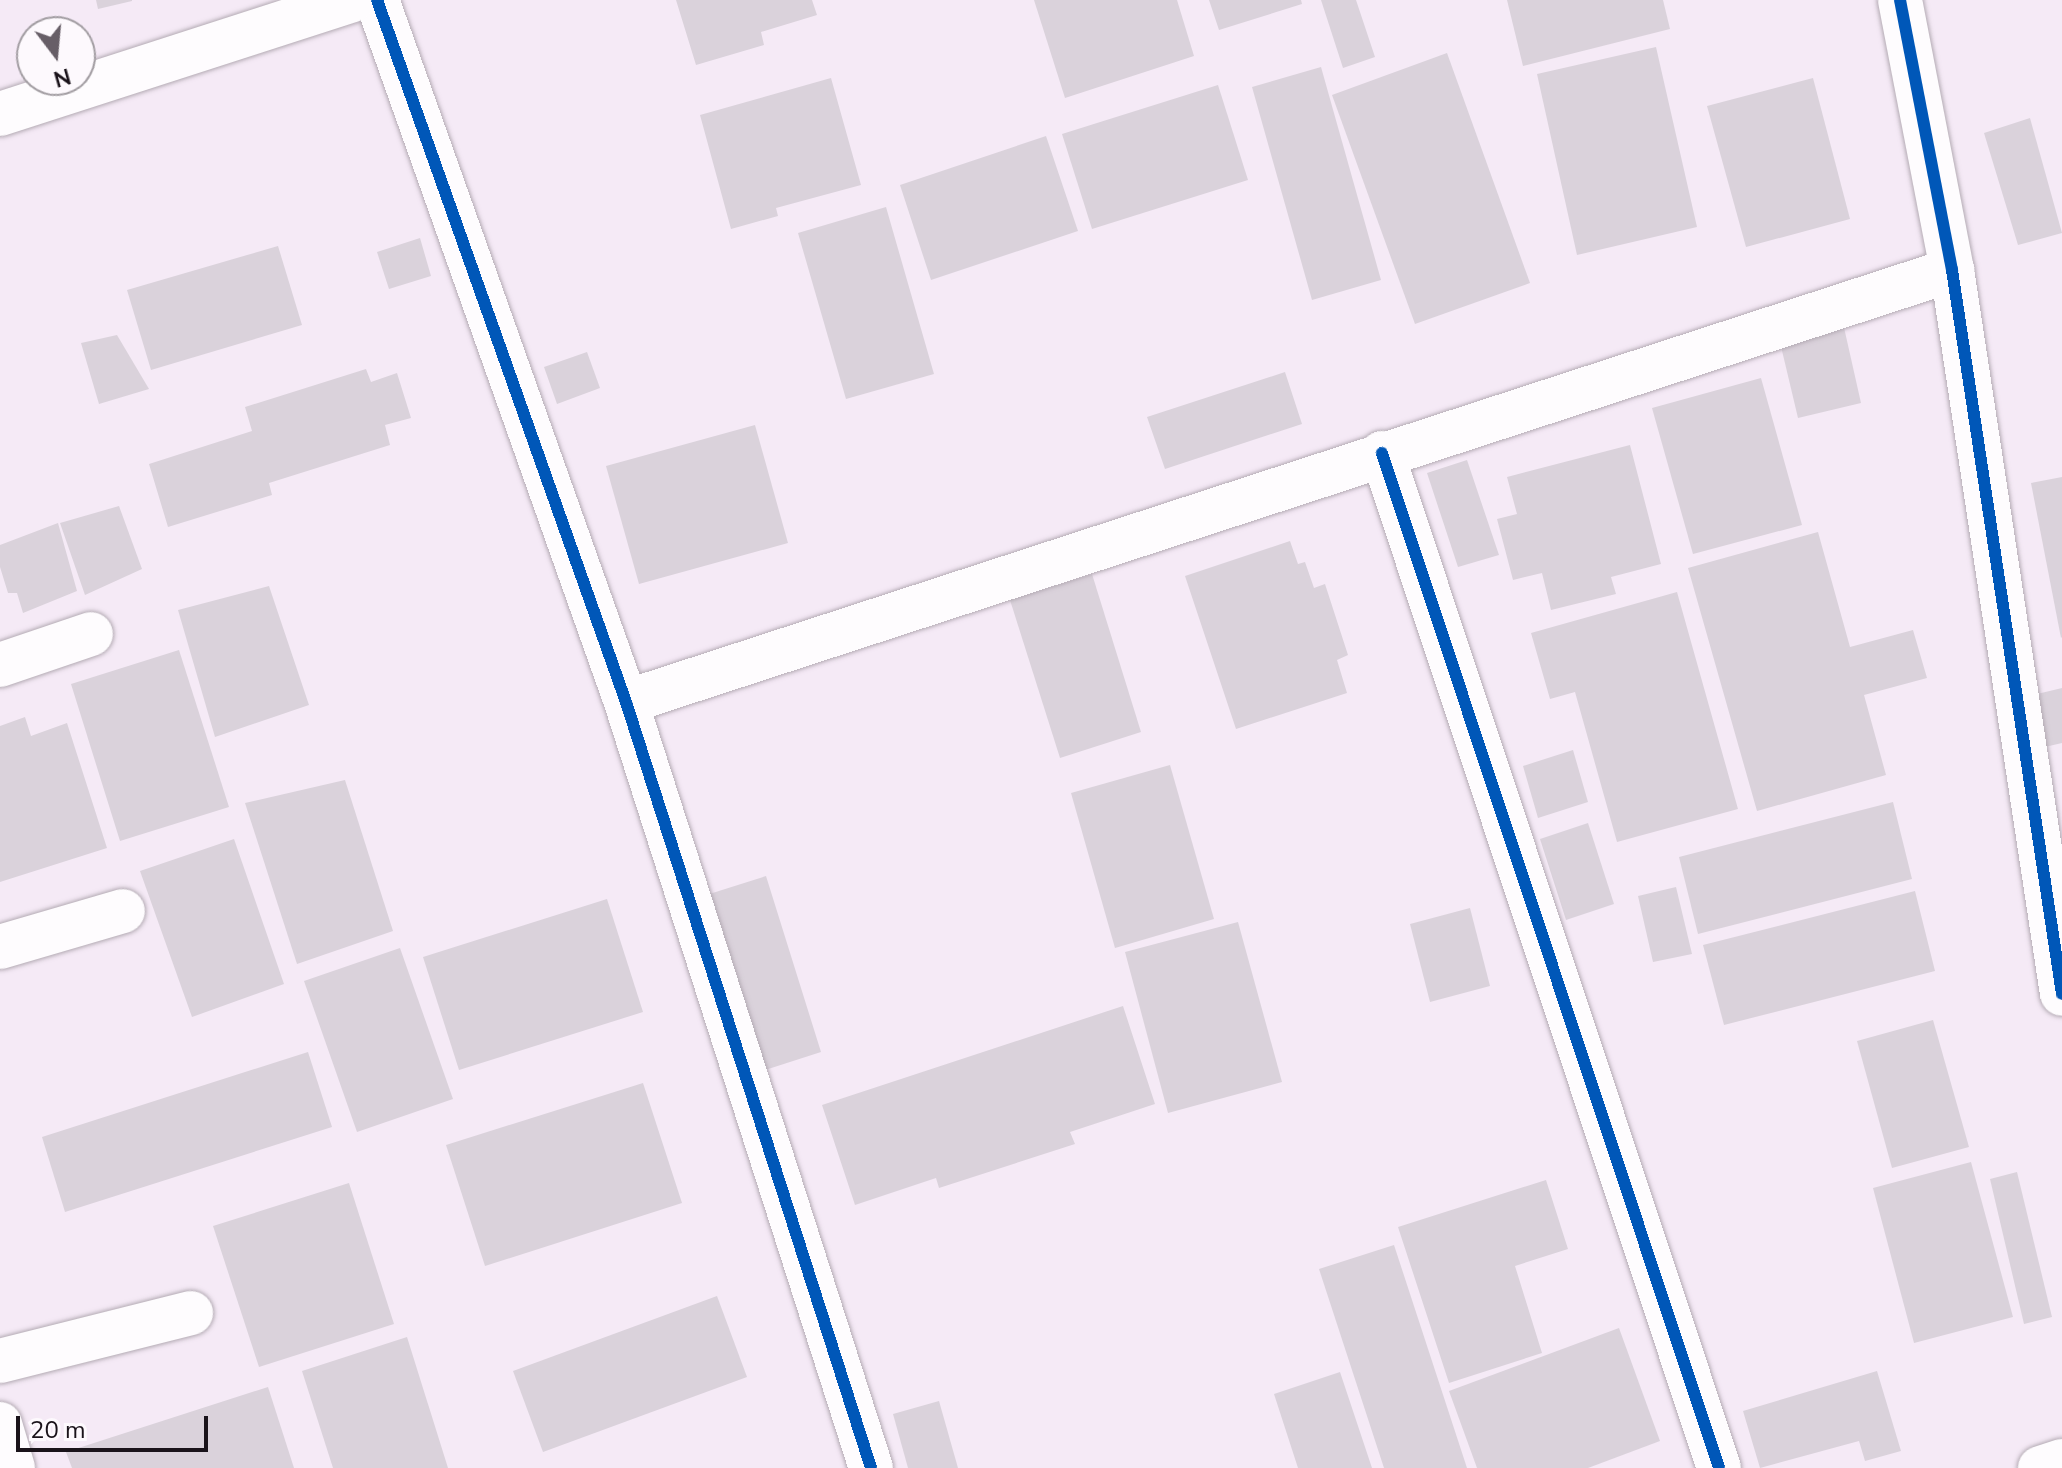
<!DOCTYPE html>
<html>
<head>
<meta charset="utf-8">
<style>
  body { margin:0 }
  #map { position:relative; width:2062px; height:1468px; overflow:hidden; background:#f5eaf6; font-family:"Nunito Sans",sans-serif }
  div>[style] { position:absolute }
  .building>* { inset:0; background:#dad2db }
  .roads { filter:drop-shadow(0 0 2px #b4abb4) drop-shadow(0 0 2px #b4abb4) }
  .minor>* { height:44px; margin:-22px; padding:0 22px; transform-origin:22px; border-radius:22px; background:#fefcfe }
  .cycleway>* { height:12px; margin:-6px; padding:0 6px; transform-origin:6px; border-radius:6px; background:#0057b8 }
  span { translate:-50% -50%; white-space:nowrap; text-align:center; line-height:1.15; -webkit-text-stroke:6px #fdf9fd; paint-order:stroke }
  .north { position:absolute; left:16px; top:16px; width:80px; height:80px; box-sizing:border-box; background:#fdf9fd; border:2px solid #a29da2; border-radius:50%; rotate:164deg; font-size:22px; font-weight:700; line-height:32px; text-align:center; color:#1a131a }
  .north::after { content:''; display:block; margin:auto; width:28px; height:36px; background:#675e67; clip-path:polygon(50% 0,100% 100%,50% 72%,0 100%) }
  .scale { position:absolute; left:16px; top:1416px; width:192px; height:36px; box-sizing:border-box; border:4px solid #1a131a; border-top:0; padding-left:10px; font-size:24px; line-height:28px; white-space:nowrap; color:#1a131a; -webkit-text-stroke:6px #fdf9fd; paint-order:stroke }
</style>
</head>
<body>
<div id="map">
  <div class="building">
    <i style="clip-path:polygon(96px 0,132px 0,132px 1px,98px 9px)"></i>
    <i style="clip-path:polygon(676px 0,812px 0,817px 15px,761px 32px,764px 45px,696px 65px)"></i>
    <i style="clip-path:polygon(1034px 0,1177px 0,1194px 56px,1065px 98px)"></i>
    <i style="clip-path:polygon(1209px 0,1301px 0,1302px 4px,1219px 30px)"></i>
    <i style="clip-path:polygon(1321px 0,1356px 0,1375px 57px,1343px 68px)"></i>
    <i style="clip-path:polygon(1507px 0,1663px 0,1670px 29px,1523px 66px)"></i>
    <i style="clip-path:polygon(1656px 47px,1697px 227px,1577px 255px,1537px 74px)"></i>
    <i style="clip-path:polygon(1447px 53px,1530px 283px,1415px 324px,1332px 95px)"></i>
    <i style="clip-path:polygon(1321px 67px,1381px 280px,1312px 300px,1252px 87px)"></i>
    <i style="clip-path:polygon(831px 78px,861px 185px,776px 208px,778px 216px,731px 229px,700px 115px)"></i>
    <i style="clip-path:polygon(1813px 78px,1850px 219px,1746px 247px,1707px 106px)"></i>
    <i style="clip-path:polygon(1218px 85px,1248px 180px,1092px 229px,1062px 134px)"></i>
    <i style="clip-path:polygon(2030px 118px,2062px 233px,2018px 245px,1984px 133px)"></i>
    <i style="clip-path:polygon(1046px 136px,1078px 231px,931px 280px,900px 185px)"></i>
    <i style="clip-path:polygon(886px 207px,934px 374px,846px 399px,798px 233px)"></i>
    <i style="clip-path:polygon(420px 238px,431px 276px,389px 289px,377px 252px)"></i>
    <i style="clip-path:polygon(278px 246px,302px 325px,151px 370px,127px 290px)"></i>
    <i style="clip-path:polygon(1843px 323px,1861px 403px,1798px 418px,1779px 338px)"></i>
    <i style="clip-path:polygon(117px 335px,149px 389px,99px 404px,81px 343px)"></i>
    <i style="clip-path:polygon(587px 352px,600px 388px,557px 404px,544px 367px)"></i>
    <i style="clip-path:polygon(366px 369px,371px 382px,397px 373px,411px 418px,385px 425px,390px 445px,269px 483px,272px 495px,168px 527px,149px 464px,252px 431px,245px 407px)"></i>
    <i style="clip-path:polygon(1285px 372px,1302px 424px,1165px 469px,1147px 417px)"></i>
    <i style="clip-path:polygon(1761px 378px,1802px 525px,1693px 554px,1652px 408px)"></i>
    <i style="clip-path:polygon(755px 425px,788px 543px,639px 584px,606px 466px)"></i>
    <i style="clip-path:polygon(1630px 445px,1661px 564px,1611px 577px,1616px 594px,1551px 610px,1542px 573px,1513px 580px,1497px 519px,1517px 514px,1507px 477px)"></i>
    <i style="clip-path:polygon(1467px 460px,1499px 555px,1458px 567px,1427px 473px)"></i>
    <i style="clip-path:polygon(2062px 477px,2062px 637px,2061px 638px,2031px 483px)"></i>
    <i style="clip-path:polygon(119px 506px,142px 569px,85px 595px,60px 523px)"></i>
    <i style="clip-path:polygon(58px 523px,77px 591px,23px 613px,17px 593px,8px 593px,0 567px,0 545px)"></i>
    <i style="clip-path:polygon(1818px 532px,1850px 647px,1913px 630px,1927px 678px,1864px 695px,1886px 775px,1757px 811px,1688px 568px)"></i>
    <i style="clip-path:polygon(1290px 541px,1298px 564px,1305px 562px,1314px 588px,1325px 584px,1348px 655px,1337px 660px,1347px 693px,1236px 729px,1185px 576px)"></i>
    <i style="clip-path:polygon(1092px 574px,1141px 732px,1060px 758px,1010px 600px)"></i>
    <i style="clip-path:polygon(269px 586px,309px 705px,215px 737px,178px 610px)"></i>
    <i style="clip-path:polygon(1677px 592px,1738px 809px,1617px 842px,1575px 692px,1550px 699px,1531px 633px)"></i>
    <i style="clip-path:polygon(179px 650px,229px 807px,120px 841px,71px 684px)"></i>
    <i style="clip-path:polygon(2062px 688px,2062px 743px,2032px 750px,2020px 698px)"></i>
    <i style="clip-path:polygon(25px 717px,31px 736px,67px 723px,107px 848px,0 882px,0 726px)"></i>
    <i style="clip-path:polygon(1573px 750px,1588px 802px,1538px 818px,1523px 766px)"></i>
    <i style="clip-path:polygon(1170px 765px,1214px 919px,1115px 948px,1071px 793px)"></i>
    <i style="clip-path:polygon(345px 780px,393px 931px,297px 964px,245px 803px)"></i>
    <i style="clip-path:polygon(1893px 802px,1912px 879px,1698px 934px,1679px 857px)"></i>
    <i style="clip-path:polygon(1588px 823px,1614px 904px,1566px 920px,1540px 839px)"></i>
    <i style="clip-path:polygon(234px 839px,284px 984px,192px 1017px,140px 871px)"></i>
    <i style="clip-path:polygon(766px 876px,821px 1052px,759px 1072px,703px 896px)"></i>
    <i style="clip-path:polygon(1676px 887px,1692px 954px,1653px 962px,1638px 896px)"></i>
    <i style="clip-path:polygon(1915px 891px,1935px 971px,1724px 1025px,1703px 945px)"></i>
    <i style="clip-path:polygon(607px 899px,643px 1012px,459px 1070px,423px 957px)"></i>
    <i style="clip-path:polygon(1470px 908px,1490px 986px,1430px 1002px,1410px 924px)"></i>
    <i style="clip-path:polygon(1238px 922px,1282px 1082px,1168px 1113px,1125px 952px)"></i>
    <i style="clip-path:polygon(400px 948px,453px 1099px,357px 1132px,304px 981px)"></i>
    <i style="clip-path:polygon(1123px 1006px,1155px 1104px,1070px 1132px,1075px 1144px,939px 1188px,936px 1178px,855px 1205px,822px 1105px)"></i>
    <i style="clip-path:polygon(1933px 1020px,1969px 1147px,1892px 1168px,1857px 1041px)"></i>
    <i style="clip-path:polygon(308px 1052px,332px 1127px,65px 1212px,42px 1137px)"></i>
    <i style="clip-path:polygon(643px 1083px,682px 1203px,485px 1266px,446px 1145px)"></i>
    <i style="clip-path:polygon(1971px 1162px,2013px 1317px,1914px 1343px,1873px 1188px)"></i>
    <i style="clip-path:polygon(2017px 1172px,2052px 1317px,2024px 1324px,1990px 1179px)"></i>
    <i style="clip-path:polygon(1546px 1180px,1568px 1249px,1515px 1266px,1542px 1353px,1449px 1383px,1398px 1227px)"></i>
    <i style="clip-path:polygon(349px 1183px,394px 1324px,259px 1367px,213px 1226px)"></i>
    <i style="clip-path:polygon(1394px 1245px,1467px 1468px,1384px 1468px,1319px 1269px)"></i>
    <i style="clip-path:polygon(717px 1296px,747px 1377px,543px 1452px,513px 1371px)"></i>
    <i style="clip-path:polygon(1619px 1328px,1660px 1441px,1588px 1468px,1477px 1468px,1449px 1391px)"></i>
    <i style="clip-path:polygon(407px 1337px,448px 1468px,333px 1468px,302px 1371px)"></i>
    <i style="clip-path:polygon(1877px 1371px,1901px 1451px,1865px 1461px,1859px 1441px,1760px 1468px,1743px 1411px)"></i>
    <i style="clip-path:polygon(1340px 1372px,1372px 1468px,1298px 1468px,1274px 1394px)"></i>
    <i style="clip-path:polygon(268px 1387px,294px 1468px,72px 1468px,66px 1452px)"></i>
    <i style="clip-path:polygon(939px 1401px,958px 1468px,908px 1468px,893px 1414px)"></i>
  </div>
  <div class="roads">
    <div class="minor">
      <i style="left:377px;top:0;width:745px;rotate:70.47deg"></i>
      <i style="left:626px;top:702px;width:804px;rotate:72.26deg"></i>
      <i style="left:1900px;top:0;width:275px;rotate:79.1deg"></i>
      <i style="left:1952px;top:270px;width:732px;rotate:81.36deg"></i>
      <i style="left:0;top:114px;width:370px;rotate:-17.9deg"></i>
      <i style="left:1382px;top:453px;width:1069px;rotate:71.63deg"></i>
      <i style="left:0;top:665px;width:96px;rotate:-18.8deg"></i>
      <i style="left:626px;top:702px;width:1395px;rotate:-18.05deg"></i>
      <i style="left:0;top:947px;width:128px;rotate:-16.3deg"></i>
      <i style="left:0;top:1361px;width:197px;rotate:-14.1deg"></i>
      <i style="left:0;top:1424px;width:46px;rotate:73.5deg"></i>
      <i style="left:2040px;top:1468px;width:23px;rotate:-18deg"></i>
    </div>
  </div>
  <div class="cycleway">
    <i style="left:377px;top:0;width:745px;rotate:70.47deg"></i>
    <i style="left:626px;top:702px;width:804px;rotate:72.26deg"></i>
    <i style="left:1900px;top:0;width:275px;rotate:79.1deg"></i>
    <i style="left:1952px;top:270px;width:732px;rotate:81.36deg"></i>
    <i style="left:1382px;top:453px;width:1069px;rotate:71.63deg"></i>
  </div>
  <div class="north">N</div>
  <div class="scale">20 m</div>
</div>
</body>
</html>
